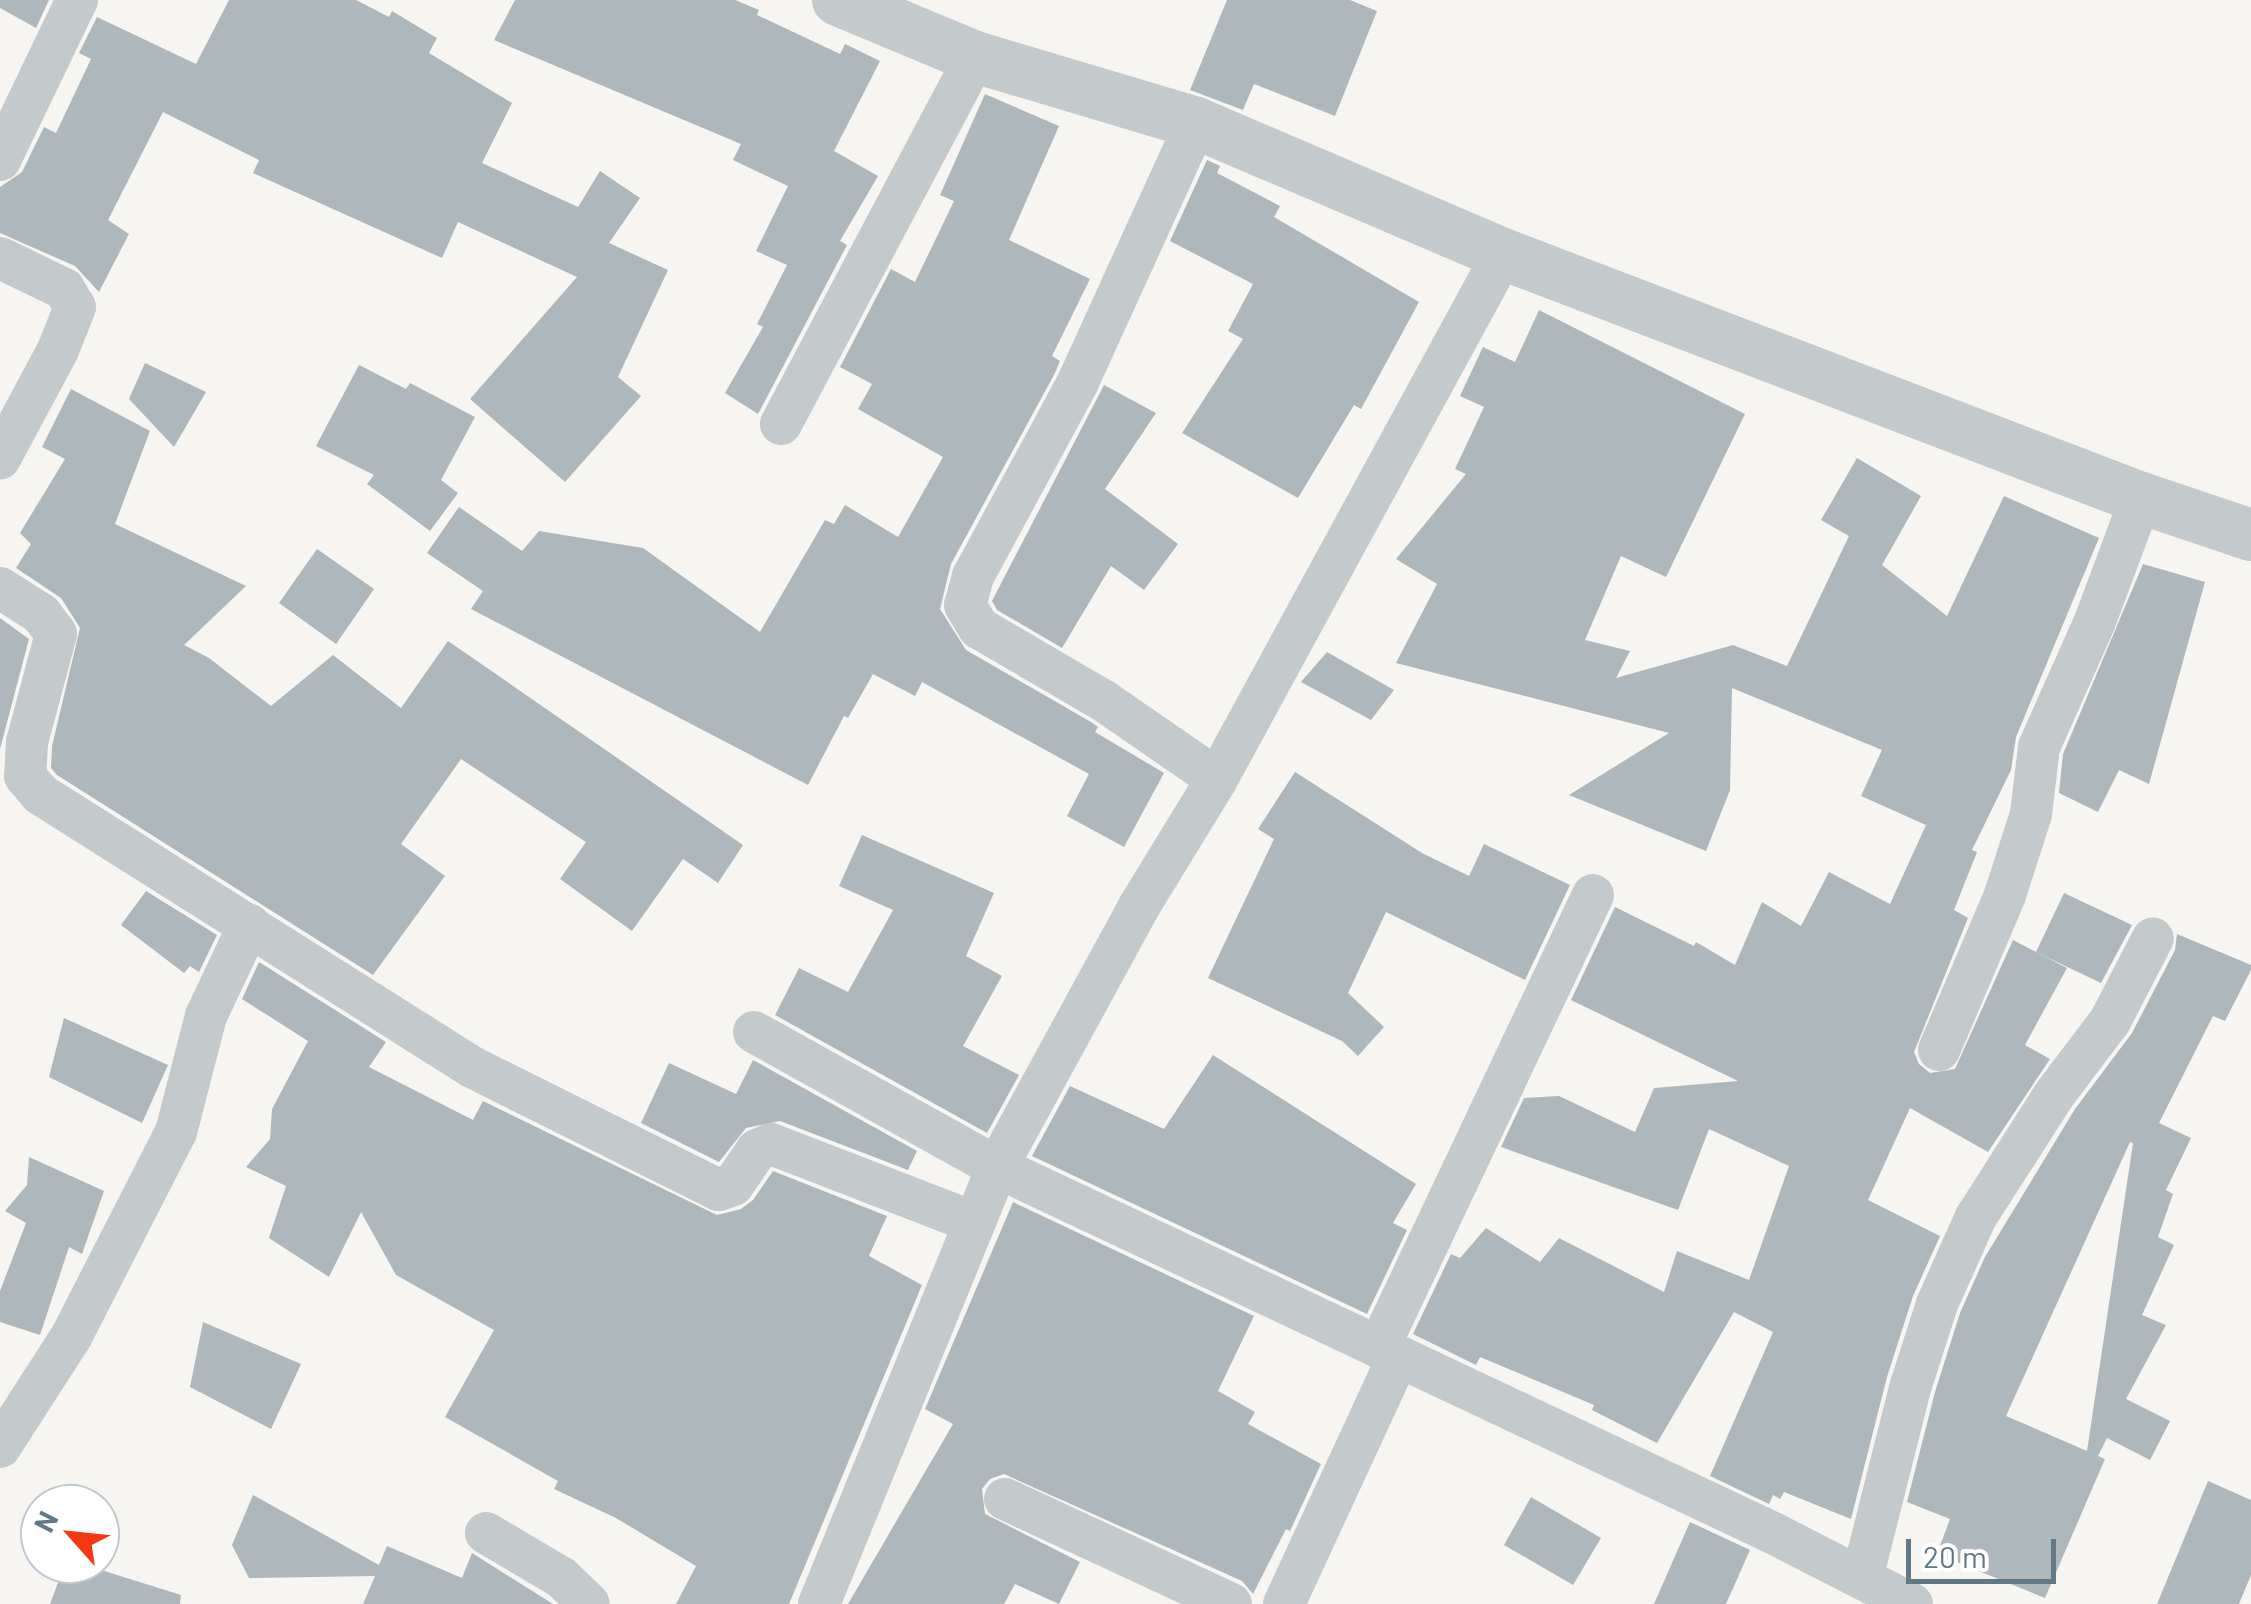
<!DOCTYPE html>
<html>
<head>
<meta charset="utf-8">
<style>
  body { margin:0 }
  #map { position:relative; width:2251px; height:1604px; overflow:hidden; background:#f6f5f1; font-family:Barlow,sans-serif }
  div>[style] { position:absolute }
  .building>* { inset:0; background:#adb7bc }
  .minor>* { height:42px; margin:-21px; padding:0 21px; transform-origin:21px; border-radius:21px; background:#c4c9cc }
  .tertiary>* { height:52px; margin:-26px; padding:0 26px; transform-origin:26px; border-radius:26px; background:#c4c9cc }
  span { translate:-50% -50%; white-space:nowrap; text-align:center; line-height:1.15; -webkit-text-stroke:10px #fff; paint-order:stroke }
  .north { position:absolute; left:20px; top:1484px; width:100px; height:100px; box-sizing:border-box; background:#fff; border:2px solid #c0c9cf; border-radius:50%; rotate:297deg; font-size:28px; font-weight:700; line-height:40px; text-align:center; color:#617886 }
  .north::after { content:''; display:block; margin:auto; width:35px; height:45px; background:#f53712; clip-path:polygon(50% 0,100% 100%,50% 72%,0 100%) }
  .scale { position:absolute; left:1906px; top:1539px; width:150px; height:45px; box-sizing:border-box; border:5px solid #617886; border-top:0; padding-left:12px; font-size:30px; line-height:35px; white-space:nowrap; color:#617886; -webkit-text-stroke:8px #fff; paint-order:stroke }
</style>
</head>
<body>
<div id="map">
  <div class="building">
    <i style="clip-path:polygon(0 0,49px 0,36px 28px,0 8px)"></i>
    <i style="clip-path:polygon(229px 0,356px 0,389px 17px,392px 11px,437px 38px,429px 53px,512px 103px,482px 163px,578px 207px,600px 171px,640px 198px,609px 243px,668px 270px,618px 377px,641px 396px,565px 482px,470px 399px,577px 277px,458px 222px,442px 258px,253px 173px,259px 160px,163px 112px,108px 220px,129px 234px,99px 292px,75px 266px,0 233px,0 187px,22px 172px,44px 127px,56px 133px,91px 59px,79px 53px,97px 17px,196px 64px)"></i>
    <i style="clip-path:polygon(515px 0,735px 0,759px 10px,757px 15px,840px 54px,845px 44px,880px 61px,834px 151px,878px 176px,840px 241px,847px 245px,758px 414px,725px 393px,763px 327px,757px 324px,787px 265px,756px 251px,788px 186px,733px 160px,741px 144px,494px 40px)"></i>
    <i style="clip-path:polygon(1227px 0,1350px 0,1377px 11px,1335px 116px,1254px 84px,1243px 110px,1190px 90px)"></i>
    <i style="clip-path:polygon(985px 94px,1059px 126px,1009px 240px,1090px 279px,1052px 356px,1060px 361px,1055px 373px,951px 564px,940px 609px,966px 650px,1091px 722px,1098px 727px,1095px 732px,1164px 773px,1124px 847px,1067px 816px,1089px 774px,922px 682px,915px 696px,873px 674px,848px 718px,844px 716px,808px 785px,471px 609px,483px 591px,427px 553px,459px 507px,522px 551px,539px 531px,643px 548px,760px 632px,825px 520px,834px 524px,845px 505px,898px 537px,943px 457px,858px 409px,872px 384px,840px 367px,891px 269px,915px 282px,954px 201px,940px 195px)"></i>
    <i style="clip-path:polygon(1207px 160px,1220px 166px,1217px 173px,1280px 206px,1274px 217px,1419px 302px,1361px 409px,1354px 405px,1298px 498px,1182px 433px,1243px 339px,1228px 331px,1253px 284px,1170px 241px)"></i>
    <i style="clip-path:polygon(1539px 310px,1745px 414px,1666px 577px,1621px 556px,1585px 640px,1630px 651px,1616px 678px,1733px 645px,1787px 666px,1849px 536px,1821px 520px,1857px 458px,1921px 496px,1882px 565px,1947px 616px,2004px 496px,2099px 538px,2016px 737px,2011px 770px,1972px 850px,1977px 852px,1954px 910px,1968px 918px,1914px 1052px,1919px 1064px,1930px 1073px,1955px 1069px,2013px 940px,2067px 968px,2025px 1045px,2050px 1059px,1988px 1152px,1910px 1108px,1868px 1200px,1940px 1236px,1913px 1296px,1887px 1377px,1851px 1519px,1784px 1492px,1780px 1499px,1773px 1495px,1769px 1504px,1710px 1476px,1773px 1332px,1734px 1312px,1657px 1443px,1592px 1410px,1594px 1405px,1480px 1357px,1476px 1365px,1413px 1334px,1451px 1254px,1460px 1258px,1486px 1228px,1540px 1262px,1559px 1238px,1664px 1292px,1677px 1251px,1749px 1280px,1789px 1166px,1709px 1129px,1678px 1210px,1501px 1147px,1524px 1098px,1559px 1096px,1635px 1132px,1654px 1088px,1738px 1081px,1571px 1000px,1615px 907px,1694px 946px,1696px 942px,1735px 965px,1762px 902px,1801px 926px,1829px 872px,1890px 904px,1926px 825px,1861px 796px,1882px 750px,1732px 688px,1730px 790px,1706px 851px,1569px 795px,1669px 733px,1396px 663px,1437px 584px,1396px 559px,1466px 474px,1455px 469px,1484px 407px,1460px 396px,1483px 347px,1515px 362px)"></i>
    <i style="clip-path:polygon(145px 363px,206px 392px,174px 447px,129px 399px)"></i>
    <i style="clip-path:polygon(359px 365px,406px 389px,410px 383px,475px 417px,441px 480px,458px 493px,430px 531px,367px 484px,374px 475px,316px 446px)"></i>
    <i style="clip-path:polygon(1104px 385px,1156px 413px,1105px 489px,1178px 544px,1144px 590px,1111px 566px,1062px 648px,997px 610px,992px 601px)"></i>
    <i style="clip-path:polygon(71px 389px,150px 431px,115px 524px,246px 586px,184px 645px,209px 658px,271px 706px,333px 655px,401px 708px,448px 641px,743px 845px,718px 883px,683px 859px,632px 931px,560px 879px,586px 842px,461px 759px,401px 844px,445px 876px,373px 975px,57px 775px,51px 768px,52px 746px,80px 628px,61px 598px,16px 568px,31px 544px,20px 533px,65px 459px,42px 447px)"></i>
    <i style="clip-path:polygon(317px 549px,374px 589px,336px 644px,279px 603px)"></i>
    <i style="clip-path:polygon(2143px 564px,2205px 582px,2149px 784px,2119px 770px,2098px 812px,2059px 793px,2063px 754px)"></i>
    <i style="clip-path:polygon(0 618px,29px 639px,0 749px)"></i>
    <i style="clip-path:polygon(1327px 652px,1394px 690px,1371px 720px,1301px 682px)"></i>
    <i style="clip-path:polygon(1295px 772px,1422px 853px,1469px 876px,1484px 844px,1570px 885px,1525px 980px,1386px 912px,1348px 993px,1384px 1027px,1358px 1056px,1342px 1041px,1208px 978px,1274px 839px,1258px 829px)"></i>
    <i style="clip-path:polygon(862px 835px,994px 893px,966px 956px,1002px 976px,963px 1046px,1019px 1075px,987px 1133px,775px 1015px,799px 968px,848px 992px,893px 910px,839px 886px)"></i>
    <i style="clip-path:polygon(146px 891px,217px 935px,199px 972px,190px 966px,184px 973px,121px 925px)"></i>
    <i style="clip-path:polygon(2064px 893px,2132px 925px,2101px 983px,2036px 952px)"></i>
    <i style="clip-path:polygon(evenodd,2177px 934px,2251px 965px,2251px 970px,2225px 1021px,2213px 1016px,2159px 1123px,2191px 1138px,2166px 1190px,2173px 1194px,2158px 1237px,2174px 1245px,2142px 1315px,2166px 1325px,2126px 1399px,2170px 1421px,2150px 1460px,2107px 1438px,2098px 1456px,2105px 1459px,2045px 1598px,1937px 1554px,1950px 1519px,1907px 1502px,1935px 1392px,1960px 1313px,1985px 1257px,2075px 1109px,2132px 1033px,2175px 950px,2177px 934px,2130px 1142px,2133px 1143px,2087px 1451px,2006px 1416px,2130px 1142px)"></i>
    <i style="clip-path:polygon(259px 962px,386px 1042px,369px 1067px,473px 1120px,483px 1101px,717px 1215px,741px 1209px,753px 1200px,773px 1171px,887px 1216px,869px 1256px,922px 1285px,789px 1604px,676px 1604px,696px 1566px,616px 1518px,554px 1489px,558px 1481px,445px 1417px,494px 1330px,396px 1275px,361px 1212px,329px 1277px,269px 1238px,286px 1186px,246px 1167px,270px 1139px,272px 1109px,308px 1041px,242px 999px)"></i>
    <i style="clip-path:polygon(64px 1018px,168px 1065px,142px 1123px,49px 1077px)"></i>
    <i style="clip-path:polygon(1213px 1055px,1416px 1184px,1393px 1223px,1407px 1230px,1367px 1314px,1032px 1156px,1070px 1086px,1164px 1129px)"></i>
    <i style="clip-path:polygon(753px 1060px,917px 1151px,908px 1170px,780px 1121px,746px 1128px,719px 1162px,641px 1123px,669px 1063px,736px 1094px)"></i>
    <i style="clip-path:polygon(29px 1157px,104px 1191px,82px 1254px,69px 1247px,40px 1335px,0 1322px,0 1291px,26px 1223px,5px 1211px,27px 1185px)"></i>
    <i style="clip-path:polygon(1013px 1202px,1254px 1316px,1218px 1391px,1255px 1412px,1248px 1424px,1321px 1464px,1290px 1531px,1286px 1529px,1253px 1594px,1242px 1581px,1004px 1474px,990px 1479px,982px 1489px,985px 1514px,1080px 1562px,1059px 1604px,1015px 1584px,1004px 1604px,848px 1604px,953px 1424px,925px 1409px)"></i>
    <i style="clip-path:polygon(203px 1322px,301px 1364px,271px 1429px,190px 1387px)"></i>
    <i style="clip-path:polygon(2208px 1481px,2251px 1500px,2251px 1575px,2239px 1604px,2157px 1604px)"></i>
    <i style="clip-path:polygon(253px 1495px,379px 1565px,387px 1546px,462px 1578px,472px 1553px,553px 1604px,363px 1604px,375px 1576px,249px 1578px,232px 1545px)"></i>
    <i style="clip-path:polygon(1531px 1497px,1601px 1538px,1573px 1585px,1504px 1545px)"></i>
    <i style="clip-path:polygon(1690px 1522px,1750px 1550px,1726px 1604px,1654px 1604px)"></i>
    <i style="clip-path:polygon(65px 1564px,82px 1564px,181px 1595px,180px 1604px,50px 1604px)"></i>
  </div>
  <div class="minor">
    <i style="left:1196px;top:123px;width:287px;rotate:114.5deg"></i>
    <i style="left:1077px;top:384px;width:218px;rotate:118.4deg"></i>
    <i style="left:973px;top:576px;width:30px;rotate:105deg"></i>
    <i style="left:965px;top:605px;width:27px;rotate:59deg"></i>
    <i style="left:979px;top:628px;width:145px;rotate:30.3deg"></i>
    <i style="left:1104px;top:701px;width:137px;rotate:34.6deg"></i>
    <i style="left:0;top:160px;width:178px;rotate:-64.3deg"></i>
    <i style="left:0;top:258px;width:71px;rotate:25.8deg"></i>
    <i style="left:64px;top:289px;width:21px;rotate:59deg"></i>
    <i style="left:75px;top:307px;width:46px;rotate:111.6deg"></i>
    <i style="left:58px;top:350px;width:123px;rotate:118.2deg"></i>
    <i style="left:781px;top:424px;width:415px;rotate:-62.1deg"></i>
    <i style="left:0;top:588px;width:49px;rotate:32.4deg"></i>
    <i style="left:41px;top:614px;width:25px;rotate:53deg"></i>
    <i style="left:56px;top:634px;width:112px;rotate:105deg"></i>
    <i style="left:27px;top:742px;width:34px;rotate:93deg"></i>
    <i style="left:25px;top:776px;width:23px;rotate:50deg"></i>
    <i style="left:40px;top:794px;width:511px;rotate:32.29deg"></i>
    <i style="left:472px;top:1067px;width:276px;rotate:26.5deg"></i>
    <i style="left:719px;top:1190px;width:15px;rotate:-20deg"></i>
    <i style="left:733px;top:1185px;width:42px;rotate:-55.6deg"></i>
    <i style="left:757px;top:1150px;width:15px;rotate:-23deg"></i>
    <i style="left:771px;top:1144px;width:217px;rotate:21.1deg"></i>
    <i style="left:754px;top:1032px;width:278px;rotate:29.1deg"></i>
    <i style="left:997px;top:1167px;width:858px;rotate:25.25deg"></i>
    <i style="left:1773px;top:1533px;width:156px;rotate:27.1deg"></i>
    <i style="left:1939px;top:1050px;width:168px;rotate:-66.9deg"></i>
    <i style="left:2005px;top:895px;width:85px;rotate:-72.2deg"></i>
    <i style="left:2031px;top:814px;width:67px;rotate:-83.2deg"></i>
    <i style="left:2039px;top:747px;width:138px;rotate:-66deg"></i>
    <i style="left:2095px;top:621px;width:131px;rotate:-69.5deg"></i>
    <i style="left:1379px;top:1347px;width:500px;rotate:-64.66deg"></i>
    <i style="left:0;top:1447px;width:131px;rotate:-57.2deg"></i>
    <i style="left:71px;top:1337px;width:230px;rotate:-62.9deg"></i>
    <i style="left:176px;top:1132px;width:120px;rotate:-75.5deg"></i>
    <i style="left:206px;top:1016px;width:101px;rotate:-64.7deg"></i>
    <i style="left:1005px;top:1499px;width:249px;rotate:24.9deg"></i>
    <i style="left:486px;top:1533px;width:88px;rotate:30.6deg"></i>
    <i style="left:562px;top:1578px;width:37px;rotate:44deg"></i>
    <i style="left:1862px;top:1578px;width:199px;rotate:-75.8deg"></i>
    <i style="left:1911px;top:1385px;width:85px;rotate:-72.2deg"></i>
    <i style="left:1937px;top:1304px;width:95px;rotate:-65.9deg"></i>
    <i style="left:1976px;top:1217px;width:145px;rotate:-57.4deg"></i>
    <i style="left:2054px;top:1095px;width:93px;rotate:-52.9deg"></i>
    <i style="left:2110px;top:1021px;width:93px;rotate:-62.6deg"></i>
    <i style="left:819px;top:1604px;width:472px;rotate:-67.8deg"></i>
    <i style="left:997px;top:1167px;width:295px;rotate:-61.4deg"></i>
    <i style="left:1138px;top:908px;width:151px;rotate:-58.5deg"></i>
    <i style="left:1217px;top:779px;width:598px;rotate:-61.42deg"></i>
    <i style="left:1284px;top:1604px;width:272px;rotate:-65.2deg"></i>
  </div>
  <div class="tertiary">
    <i style="left:838px;top:0;width:148px;rotate:22.6deg"></i>
    <i style="left:975px;top:57px;width:231px;rotate:16.6deg"></i>
    <i style="left:1196px;top:123px;width:334px;rotate:23.1deg"></i>
    <i style="left:1503px;top:254px;width:683px;rotate:20.93deg"></i>
    <i style="left:2141px;top:498px;width:116px;rotate:18.6deg"></i>
  </div>
  <div class="north">N</div>
  <div class="scale">20 m</div>
</div>
</body>
</html>
